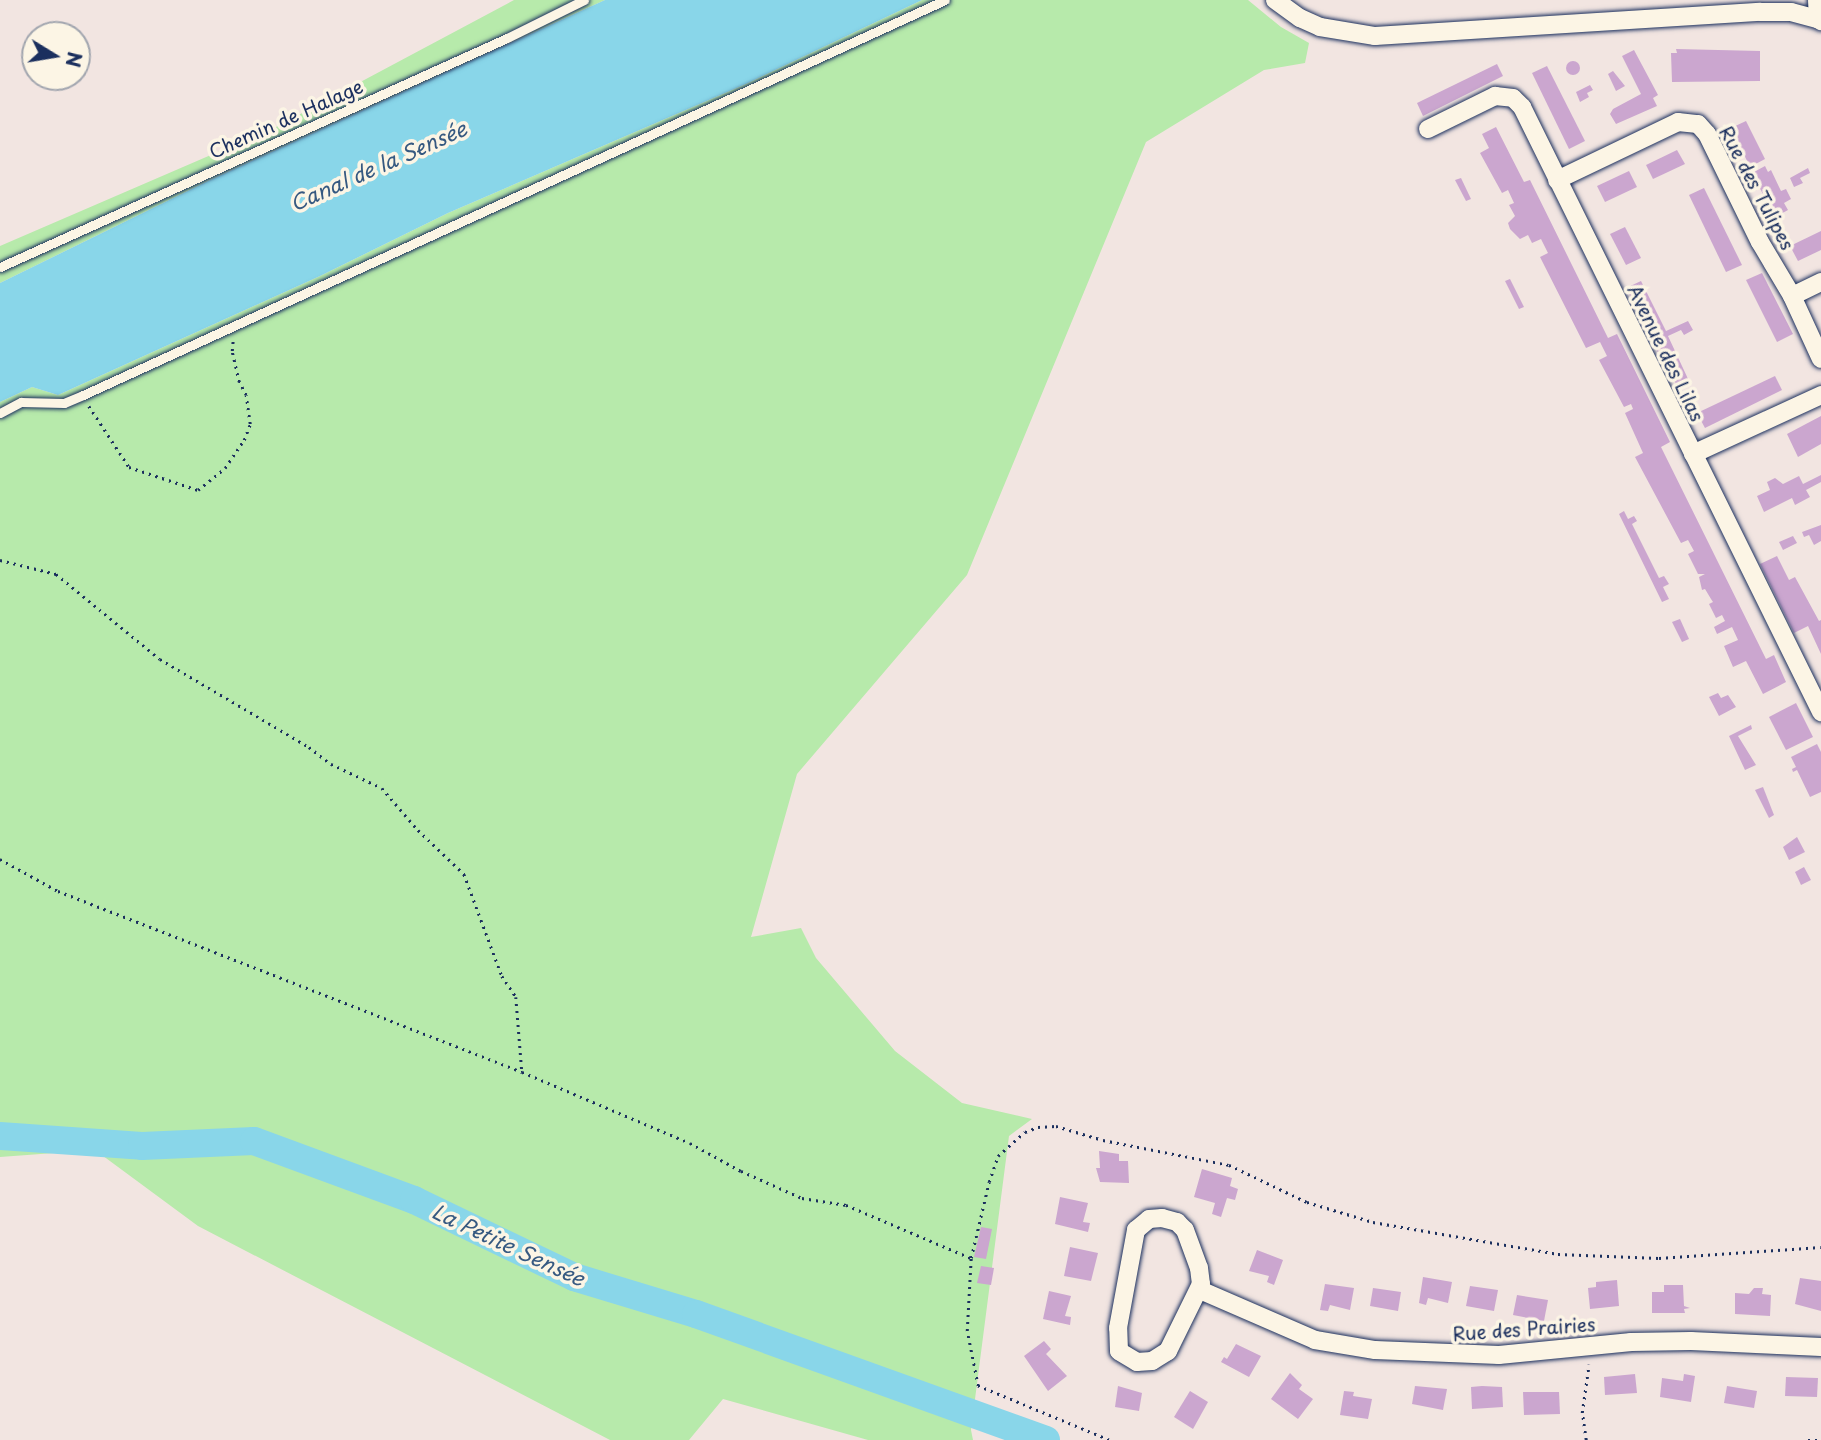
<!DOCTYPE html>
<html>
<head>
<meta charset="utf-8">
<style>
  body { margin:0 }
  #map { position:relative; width:1821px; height:1440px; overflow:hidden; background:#f2e5e1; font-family:"Playpen Sans",sans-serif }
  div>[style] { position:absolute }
  .green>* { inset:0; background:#b7eaab }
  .water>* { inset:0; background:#89d6e9 }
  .river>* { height:28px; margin:-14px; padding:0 14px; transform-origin:14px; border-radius:14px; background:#89d6e9 }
  .building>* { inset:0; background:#cba6cf }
  .round { border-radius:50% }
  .path>* { height:2.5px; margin-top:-1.25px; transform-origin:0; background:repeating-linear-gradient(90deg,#1b2f5e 0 2px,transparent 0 7px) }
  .roads { filter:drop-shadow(0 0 2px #1b2f5e) drop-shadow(0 0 2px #1b2f5e) }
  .service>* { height:9px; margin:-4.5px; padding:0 4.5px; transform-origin:4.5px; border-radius:4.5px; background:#fcf5e5 }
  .minor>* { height:18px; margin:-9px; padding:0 9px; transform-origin:9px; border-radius:9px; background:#fcf5e5 }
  span { translate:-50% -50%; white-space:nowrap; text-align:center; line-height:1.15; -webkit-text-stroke:7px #fcf5e5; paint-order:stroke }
  .street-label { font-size:19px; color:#1b2f5e }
  .water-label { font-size:21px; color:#365981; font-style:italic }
  .north { position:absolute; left:21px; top:21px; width:70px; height:70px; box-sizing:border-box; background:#fcf5e5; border:2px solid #a2a6af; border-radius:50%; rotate:101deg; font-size:19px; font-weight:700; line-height:28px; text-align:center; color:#1b2f5e }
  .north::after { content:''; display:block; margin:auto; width:24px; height:32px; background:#1b2f5e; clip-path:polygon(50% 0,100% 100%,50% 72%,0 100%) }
</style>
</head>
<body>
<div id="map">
  <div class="green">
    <i style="clip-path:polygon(514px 0,605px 0,208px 181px,0 283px,0 246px,276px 127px)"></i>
    <i style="clip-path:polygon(922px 0,1248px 0,1281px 27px,1309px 43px,1305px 63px,1264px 70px,1146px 142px,967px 575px,797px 774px,751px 937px,801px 928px,816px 958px,895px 1051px,962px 1103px,1032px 1119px,1009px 1136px,971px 1430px,973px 1440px,868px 1440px,723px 1399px,689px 1440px,610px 1440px,198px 1226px,95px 1150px,0 1157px,0 402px,32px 387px,58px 395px,320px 276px,448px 213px,748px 83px)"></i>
  </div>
  <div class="water">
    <i style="clip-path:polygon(605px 0,922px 0,748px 83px,448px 213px,320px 276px,58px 395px,32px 387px,0 402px,0 283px,208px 181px)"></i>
  </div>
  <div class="river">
    <i style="left:0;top:1136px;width:142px;rotate:4deg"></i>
    <i style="left:142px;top:1146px;width:112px;rotate:-2.6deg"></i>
    <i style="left:254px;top:1141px;width:171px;rotate:20.2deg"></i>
    <i style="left:414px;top:1200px;width:178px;rotate:25.7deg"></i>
    <i style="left:574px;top:1277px;width:127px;rotate:16.9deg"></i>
    <i style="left:696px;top:1314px;width:372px;rotate:19.8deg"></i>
  </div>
  <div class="building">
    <i style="clip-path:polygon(1676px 49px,1760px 51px,1760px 81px,1672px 82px,1671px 53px,1677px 53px)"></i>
    <i style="clip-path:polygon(1634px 50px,1658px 95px,1653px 98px,1657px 106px,1616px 124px,1610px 114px,1613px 109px,1641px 94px,1622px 56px)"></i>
    <i class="round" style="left:1566px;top:61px;width:14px;height:14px"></i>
    <i style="clip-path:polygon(1497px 64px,1503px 76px,1423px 116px,1417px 103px)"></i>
    <i style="clip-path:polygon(1547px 66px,1585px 141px,1569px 149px,1532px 73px)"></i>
    <i style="clip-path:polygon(1613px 71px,1625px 86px,1616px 91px,1608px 74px)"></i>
    <i style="clip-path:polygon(1590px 85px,1593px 90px,1587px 93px,1589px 97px,1580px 102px,1576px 92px)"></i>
    <i style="clip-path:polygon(1746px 121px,1765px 159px,1750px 167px,1731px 128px)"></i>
    <i style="clip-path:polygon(1496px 127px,1524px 182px,1530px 180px,1608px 338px,1617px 334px,1670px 442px,1661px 447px,1766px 659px,1774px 655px,1786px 682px,1763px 694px,1746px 661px,1733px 667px,1724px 646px,1738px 640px,1732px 627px,1717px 634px,1714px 627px,1725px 621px,1722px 615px,1716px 618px,1709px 604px,1713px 602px,1711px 599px,1705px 589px,1702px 590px,1699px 577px,1705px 574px,1698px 574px,1688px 554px,1694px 551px,1688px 540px,1681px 543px,1635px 457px,1643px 453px,1625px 413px,1633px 409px,1631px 404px,1624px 407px,1599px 360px,1607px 356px,1600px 342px,1586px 348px,1540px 257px,1548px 253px,1541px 239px,1532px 243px,1528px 235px,1520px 239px,1510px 229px,1508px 223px,1515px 216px,1509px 205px,1514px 203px,1508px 190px,1502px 193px,1480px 153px,1489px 148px,1482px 134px)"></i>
    <i style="clip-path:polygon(1677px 150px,1685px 164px,1653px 179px,1646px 165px)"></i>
    <i style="clip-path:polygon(1765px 166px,1768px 172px,1771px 170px,1781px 191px,1786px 189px,1791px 199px,1784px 203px,1788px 210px,1775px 217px,1755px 179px,1754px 172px)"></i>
    <i style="clip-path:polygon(1808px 168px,1810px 173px,1800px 178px,1803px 183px,1794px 187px,1790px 178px)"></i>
    <i style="clip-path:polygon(1629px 171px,1637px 187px,1605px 202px,1597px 186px)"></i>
    <i style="clip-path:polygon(1461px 178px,1471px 199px,1466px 201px,1455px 180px)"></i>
    <i style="clip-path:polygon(1704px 188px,1742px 265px,1726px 272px,1689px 195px)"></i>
    <i style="clip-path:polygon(1625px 227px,1641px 258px,1626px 265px,1610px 234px)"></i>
    <i style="clip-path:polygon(1821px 231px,1821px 250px,1798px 261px,1790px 246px)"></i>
    <i style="clip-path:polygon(1762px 273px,1793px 334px,1777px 342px,1746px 280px)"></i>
    <i style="clip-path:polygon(1510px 279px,1524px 307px,1519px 309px,1505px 281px)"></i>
    <i style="clip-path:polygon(1641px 281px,1666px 331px,1688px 321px,1693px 330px,1684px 335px,1681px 330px,1668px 336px,1689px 381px,1677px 386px,1674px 380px,1672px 381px,1626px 288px)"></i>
    <i style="clip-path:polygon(1775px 376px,1782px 390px,1705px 428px,1697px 413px)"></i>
    <i style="clip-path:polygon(1821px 416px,1821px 444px,1798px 457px,1787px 434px)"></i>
    <i style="clip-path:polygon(1821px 475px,1821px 482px,1806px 490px,1810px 497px,1795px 505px,1792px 498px,1764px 512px,1757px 496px,1770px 490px,1767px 482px,1775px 478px,1783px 484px,1799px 476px,1803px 484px)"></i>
    <i style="clip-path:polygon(1624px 511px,1628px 519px,1634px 516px,1637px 521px,1632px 524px,1659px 578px,1664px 576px,1669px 584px,1663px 587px,1669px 599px,1662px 602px,1619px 514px)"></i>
    <i style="clip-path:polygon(1821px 525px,1821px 541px,1814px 545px,1809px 535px,1804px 537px,1802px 532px)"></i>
    <i style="clip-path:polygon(1793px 536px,1797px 543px,1783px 550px,1779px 542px)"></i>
    <i style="clip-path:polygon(1777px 556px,1789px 580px,1795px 577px,1819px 621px,1821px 620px,1821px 654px,1808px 626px,1794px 633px,1760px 564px)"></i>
    <i style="clip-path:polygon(1680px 619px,1689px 639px,1682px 642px,1672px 622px)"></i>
    <i style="clip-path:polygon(1718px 693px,1721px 698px,1728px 695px,1736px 707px,1719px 716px,1709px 697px)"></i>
    <i style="clip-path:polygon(1796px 703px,1813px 737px,1786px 750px,1769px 717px)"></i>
    <i style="clip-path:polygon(1751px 725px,1752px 729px,1738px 736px,1756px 765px,1745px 770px,1729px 736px)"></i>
    <i style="clip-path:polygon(1817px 744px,1821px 752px,1821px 792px,1810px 797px,1797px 770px,1793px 772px,1792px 769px,1796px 767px,1791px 757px)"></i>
    <i style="clip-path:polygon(1763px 787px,1774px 815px,1769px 818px,1755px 790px)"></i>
    <i style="clip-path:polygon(1797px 837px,1805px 852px,1789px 860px,1783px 847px)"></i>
    <i style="clip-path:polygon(1804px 867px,1811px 880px,1801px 885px,1795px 872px)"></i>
    <i style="clip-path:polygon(1099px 1151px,1119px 1154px,1119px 1161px,1128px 1161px,1129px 1183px,1100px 1182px,1096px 1168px,1100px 1168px)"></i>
    <i style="clip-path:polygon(1202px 1169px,1232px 1178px,1230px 1186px,1238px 1189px,1235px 1200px,1227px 1198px,1221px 1217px,1212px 1214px,1215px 1203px,1194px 1197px)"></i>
    <i style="clip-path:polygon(1060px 1197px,1088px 1203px,1083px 1222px,1090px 1223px,1088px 1232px,1055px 1224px)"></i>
    <i style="clip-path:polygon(981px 1227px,992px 1229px,986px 1259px,974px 1257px)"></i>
    <i style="clip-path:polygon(1070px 1247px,1098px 1253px,1091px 1281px,1064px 1276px)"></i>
    <i style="clip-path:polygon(1257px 1250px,1283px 1260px,1274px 1285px,1267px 1282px,1269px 1276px,1249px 1271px)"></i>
    <i style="clip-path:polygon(981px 1266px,994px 1268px,991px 1285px,977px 1283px)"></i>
    <i style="clip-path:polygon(1423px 1277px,1452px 1282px,1448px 1303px,1428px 1298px,1426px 1305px,1419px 1303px)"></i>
    <i style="clip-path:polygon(1800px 1278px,1821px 1281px,1821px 1311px,1795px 1304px)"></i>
    <i style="clip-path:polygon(1617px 1280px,1619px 1306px,1590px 1309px,1588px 1288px,1596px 1287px,1596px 1282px)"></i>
    <i style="clip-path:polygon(1325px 1284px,1354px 1288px,1350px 1310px,1330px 1305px,1328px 1311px,1320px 1310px)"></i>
    <i style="clip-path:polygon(1664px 1285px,1683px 1285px,1684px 1306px,1690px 1308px,1684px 1309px,1685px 1313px,1652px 1313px,1652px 1292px,1664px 1292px)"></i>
    <i style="clip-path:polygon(1470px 1286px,1498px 1290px,1494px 1311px,1466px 1306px)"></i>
    <i style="clip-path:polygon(1373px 1288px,1401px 1292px,1398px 1311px,1370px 1306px)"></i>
    <i style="clip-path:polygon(1754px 1288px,1763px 1288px,1762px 1294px,1771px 1295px,1770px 1316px,1735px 1314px,1735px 1293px,1749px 1294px)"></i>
    <i style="clip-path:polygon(1049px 1291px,1071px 1296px,1065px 1316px,1071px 1317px,1070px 1325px,1043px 1319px)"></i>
    <i style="clip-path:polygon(1517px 1295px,1548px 1300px,1544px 1321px,1513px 1315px)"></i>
    <i style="clip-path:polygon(1044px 1341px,1051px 1349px,1046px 1354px,1067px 1376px,1048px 1391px,1024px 1356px)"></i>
    <i style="clip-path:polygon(1236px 1344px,1261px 1356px,1249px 1377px,1221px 1362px,1224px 1357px,1227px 1359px)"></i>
    <i style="clip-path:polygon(1290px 1373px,1302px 1385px,1299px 1389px,1313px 1399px,1298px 1419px,1271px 1399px)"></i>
    <i style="clip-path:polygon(1635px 1374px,1637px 1393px,1605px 1395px,1604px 1377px)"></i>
    <i style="clip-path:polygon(1684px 1374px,1695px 1376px,1691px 1402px,1660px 1397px,1662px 1378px,1683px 1381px)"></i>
    <i style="clip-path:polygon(1786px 1377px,1818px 1378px,1817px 1397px,1785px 1396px)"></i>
    <i style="clip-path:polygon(1118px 1386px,1142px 1393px,1139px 1411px,1115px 1407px)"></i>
    <i style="clip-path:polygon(1415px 1386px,1447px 1389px,1443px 1410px,1412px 1404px)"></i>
    <i style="clip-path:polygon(1482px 1386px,1502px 1387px,1503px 1407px,1472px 1409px,1471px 1387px)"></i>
    <i style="clip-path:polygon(1727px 1386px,1757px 1391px,1754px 1408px,1724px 1403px)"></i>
    <i style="clip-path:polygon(1190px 1391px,1208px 1402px,1193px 1429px,1174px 1417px)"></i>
    <i style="clip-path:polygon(1344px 1391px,1354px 1392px,1353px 1396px,1372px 1399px,1368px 1419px,1340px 1415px)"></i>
    <i style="clip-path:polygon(1523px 1392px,1559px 1392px,1560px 1414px,1524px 1415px)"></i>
  </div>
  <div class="path">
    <i style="left:89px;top:406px;width:73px;rotate:56.7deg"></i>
    <i style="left:129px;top:467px;width:73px;rotate:18.4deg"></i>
    <i style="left:198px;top:490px;width:35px;rotate:-39deg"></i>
    <i style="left:225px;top:468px;width:34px;rotate:-56deg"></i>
    <i style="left:244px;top:440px;width:17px;rotate:-69deg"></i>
    <i style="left:250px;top:424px;width:29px;rotate:-98deg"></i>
    <i style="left:246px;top:395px;width:15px;rotate:-118deg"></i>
    <i style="left:239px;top:382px;width:32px;rotate:-103deg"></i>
    <i style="left:232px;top:351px;width:12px;rotate:-85deg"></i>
    <i style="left:0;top:560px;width:58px;rotate:14deg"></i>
    <i style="left:56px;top:574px;width:134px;rotate:39.3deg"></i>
    <i style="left:160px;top:659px;width:173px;rotate:30.6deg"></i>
    <i style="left:309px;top:747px;width:28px;rotate:38deg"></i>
    <i style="left:331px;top:764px;width:56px;rotate:25.2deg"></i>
    <i style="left:382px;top:788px;width:55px;rotate:49.4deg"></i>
    <i style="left:418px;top:830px;width:64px;rotate:43.7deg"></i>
    <i style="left:464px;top:874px;width:109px;rotate:69.6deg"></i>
    <i style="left:502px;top:976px;width:25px;rotate:56deg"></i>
    <i style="left:516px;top:997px;width:75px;rotate:85.4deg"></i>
    <i style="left:0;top:859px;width:66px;rotate:28.9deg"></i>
    <i style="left:58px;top:891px;width:498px;rotate:21.3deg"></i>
    <i style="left:522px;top:1072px;width:182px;rotate:22.9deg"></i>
    <i style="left:690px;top:1143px;width:58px;rotate:28.8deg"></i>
    <i style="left:741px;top:1171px;width:67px;rotate:23.9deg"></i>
    <i style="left:802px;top:1198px;width:45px;rotate:9deg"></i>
    <i style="left:846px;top:1205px;width:136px;rotate:23deg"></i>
    <i style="left:1109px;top:1440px;width:142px;rotate:-157.6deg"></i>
    <i style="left:978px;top:1386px;width:56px;rotate:-101.3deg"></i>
    <i style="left:967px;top:1331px;width:73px;rotate:-86.9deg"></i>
    <i style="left:971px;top:1258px;width:78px;rotate:-76.7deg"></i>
    <i style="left:989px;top:1182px;width:28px;rotate:-71deg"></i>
    <i style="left:998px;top:1156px;width:36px;rotate:-42deg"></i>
    <i style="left:1025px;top:1132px;width:14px;rotate:-21deg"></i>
    <i style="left:1038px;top:1127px;width:18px;rotate:-3deg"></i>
    <i style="left:1056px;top:1126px;width:49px;rotate:16.6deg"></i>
    <i style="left:1103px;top:1140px;width:128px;rotate:11.2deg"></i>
    <i style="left:1229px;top:1165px;width:86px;rotate:25.4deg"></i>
    <i style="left:1307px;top:1202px;width:69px;rotate:16.9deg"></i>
    <i style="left:1373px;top:1222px;width:188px;rotate:9.8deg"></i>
    <i style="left:1558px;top:1254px;width:101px;rotate:2.3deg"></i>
    <i style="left:1659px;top:1258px;width:162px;rotate:-3.9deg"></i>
    <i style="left:1586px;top:1440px;width:27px;rotate:-98deg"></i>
    <i style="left:1582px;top:1413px;width:49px;rotate:-81.9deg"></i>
    <i style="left:1808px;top:1440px;width:13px"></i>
  </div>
  <div class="roads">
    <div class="service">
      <i style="left:0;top:267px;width:556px;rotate:-24.31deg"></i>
      <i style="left:507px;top:38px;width:86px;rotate:-26.3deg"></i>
      <i style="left:0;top:413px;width:24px;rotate:-28deg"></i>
      <i style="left:21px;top:402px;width:43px;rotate:1.3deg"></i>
      <i style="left:64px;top:403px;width:21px;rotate:-23deg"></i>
      <i style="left:83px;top:395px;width:948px;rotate:-24.62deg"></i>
    </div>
    <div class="minor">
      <i style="left:1275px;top:0;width:31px;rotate:36deg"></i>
      <i style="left:1300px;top:18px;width:22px;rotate:24deg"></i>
      <i style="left:1320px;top:27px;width:56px;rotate:9.3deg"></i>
      <i style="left:1375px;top:36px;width:386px;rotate:-3.6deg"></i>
      <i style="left:1760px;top:12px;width:31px"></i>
      <i style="left:1791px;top:12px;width:28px;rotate:15deg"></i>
      <i style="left:1817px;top:0;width:19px;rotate:87deg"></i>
      <i style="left:1818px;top:19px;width:4px;rotate:34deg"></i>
      <i style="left:1428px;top:129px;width:75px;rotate:-26.2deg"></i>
      <i style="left:1495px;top:96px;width:18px;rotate:6deg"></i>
      <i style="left:1513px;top:98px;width:13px;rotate:45deg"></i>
      <i style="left:1522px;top:107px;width:675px;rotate:63.7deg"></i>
      <i style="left:1557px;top:180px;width:134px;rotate:-25.6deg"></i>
      <i style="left:1678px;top:122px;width:20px;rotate:6deg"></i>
      <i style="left:1698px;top:124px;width:13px;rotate:48deg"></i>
      <i style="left:1707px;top:134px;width:120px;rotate:63.9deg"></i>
      <i style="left:1760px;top:242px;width:63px;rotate:59.3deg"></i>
      <i style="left:1821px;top:282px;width:32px;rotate:154deg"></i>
      <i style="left:1792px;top:296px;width:69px;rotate:65.3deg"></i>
      <i style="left:1693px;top:454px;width:141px;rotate:-24.7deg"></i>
      <i style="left:1162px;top:1218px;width:16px;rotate:15deg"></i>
      <i style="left:1177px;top:1222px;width:11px;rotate:45deg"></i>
      <i style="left:1185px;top:1230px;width:40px;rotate:69.8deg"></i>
      <i style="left:1199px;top:1268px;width:16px;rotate:83deg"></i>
      <i style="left:1201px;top:1284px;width:75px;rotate:116.2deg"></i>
      <i style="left:1168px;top:1351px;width:19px;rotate:148deg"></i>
      <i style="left:1152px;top:1361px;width:15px;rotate:176deg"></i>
      <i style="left:1137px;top:1362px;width:21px;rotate:-149deg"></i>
      <i style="left:1119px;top:1351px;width:23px;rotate:-92deg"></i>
      <i style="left:1118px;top:1328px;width:100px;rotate:-79.6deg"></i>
      <i style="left:1136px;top:1230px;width:17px;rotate:-40deg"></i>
      <i style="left:1149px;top:1219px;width:13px;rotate:-4deg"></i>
      <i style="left:1200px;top:1290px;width:125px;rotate:23.5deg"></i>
      <i style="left:1315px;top:1340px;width:61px;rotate:9.5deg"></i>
      <i style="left:1375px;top:1350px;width:124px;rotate:2.3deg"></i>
      <i style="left:1499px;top:1355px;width:133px;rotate:-5.6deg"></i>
      <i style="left:1631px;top:1342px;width:60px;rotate:-1deg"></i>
      <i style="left:1691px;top:1341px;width:130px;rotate:2.6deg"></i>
    </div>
  </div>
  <div class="street-label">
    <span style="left:286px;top:119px;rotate:-24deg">Chemin de Halage</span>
    <span style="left:1757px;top:188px;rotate:62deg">Rue des Tulipes</span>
    <span style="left:1666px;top:353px;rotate:64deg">Avenue des Lilas</span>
    <span style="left:1524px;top:1329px;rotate:-4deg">Rue des Prairies</span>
  </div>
  <div class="water-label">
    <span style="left:378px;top:165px;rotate:-24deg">Canal de la Sensée</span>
    <span style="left:509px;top:1244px;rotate:25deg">La Petite Sensée</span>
  </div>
  <div class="north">N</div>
</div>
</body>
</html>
